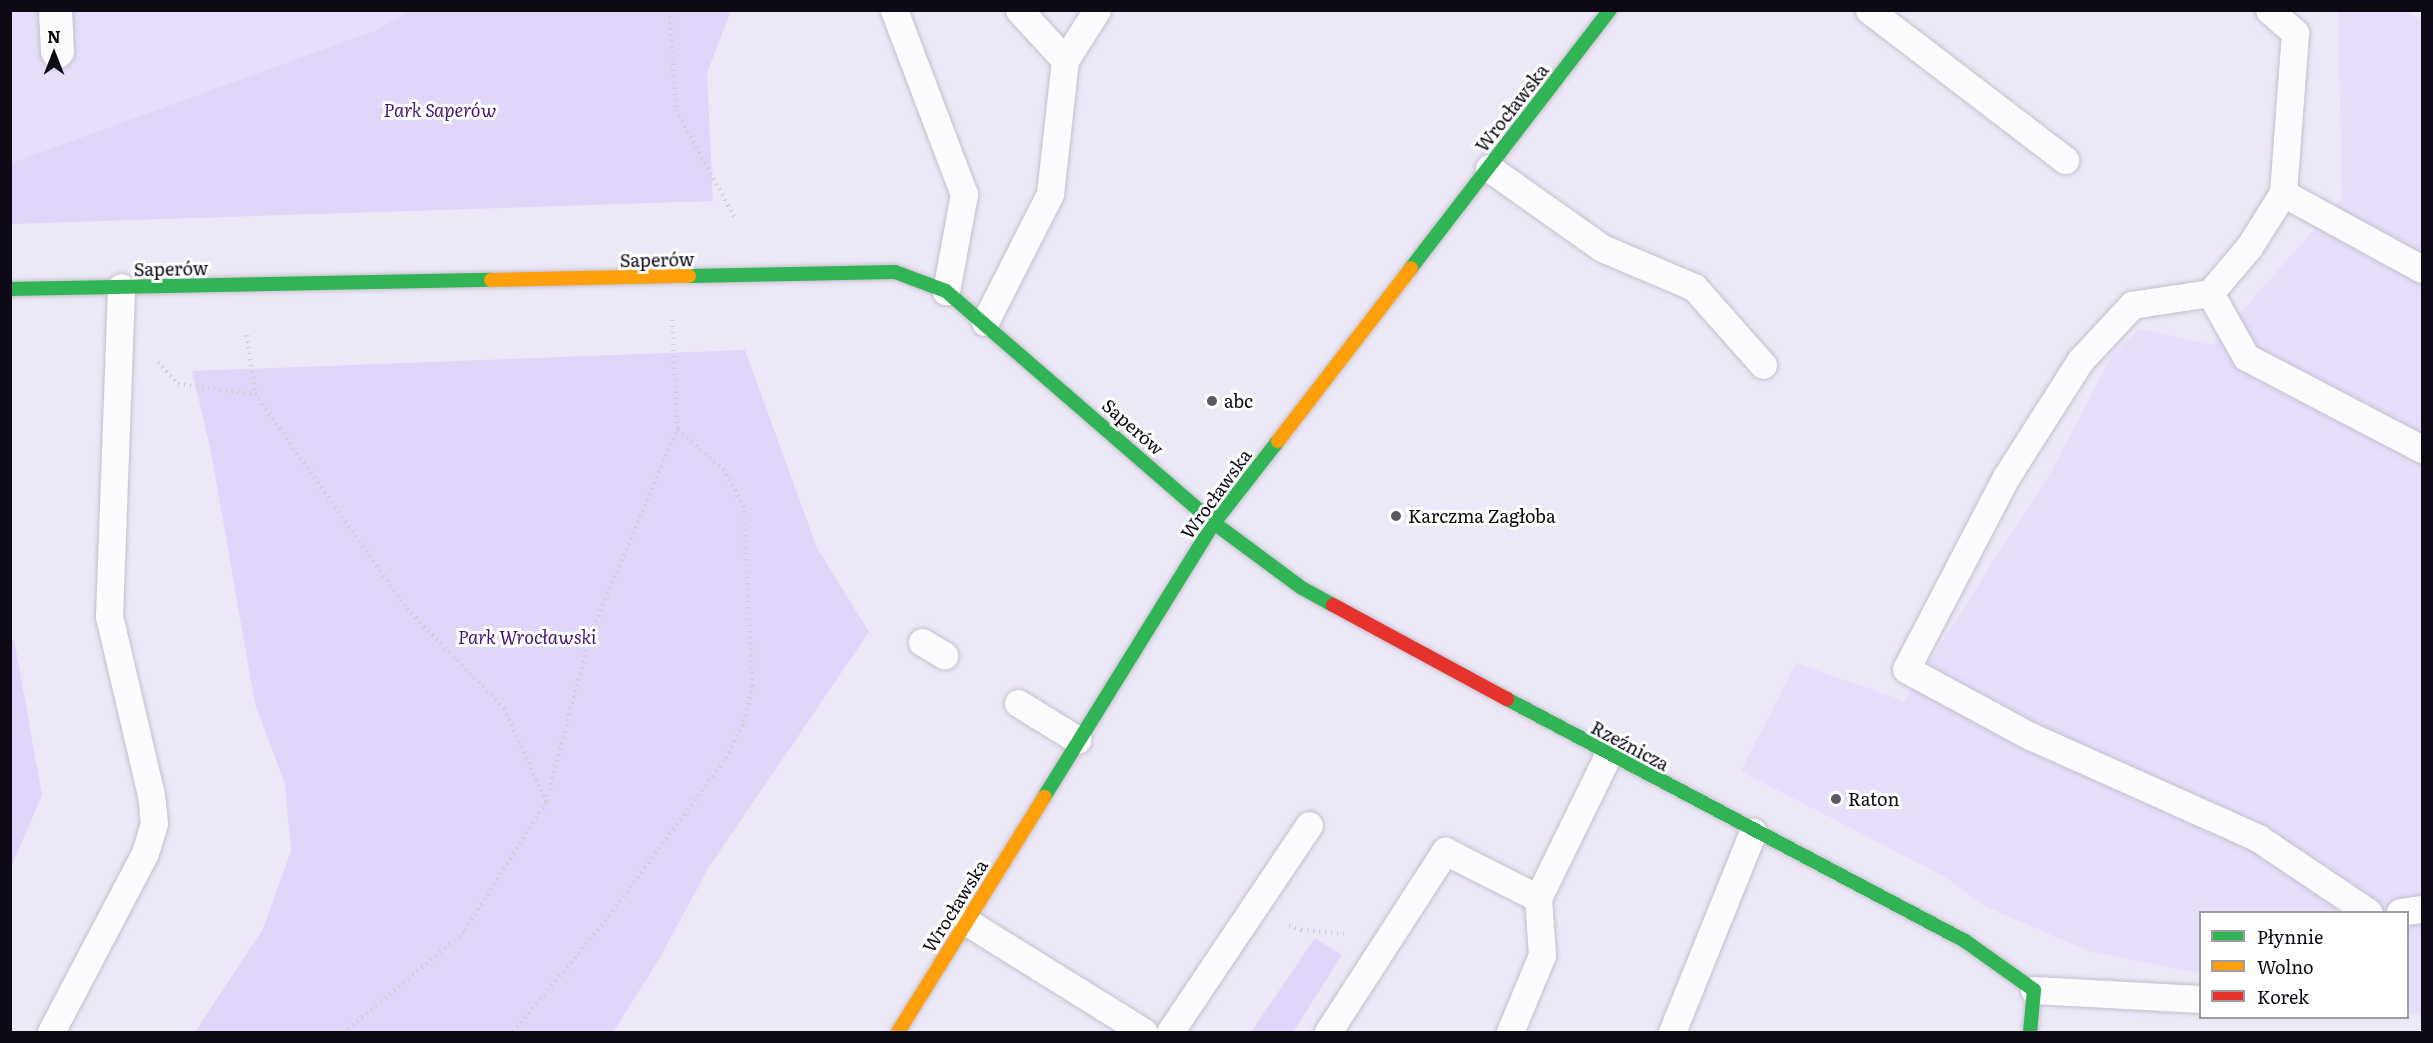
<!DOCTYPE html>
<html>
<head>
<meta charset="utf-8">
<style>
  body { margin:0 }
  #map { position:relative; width:2433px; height:1043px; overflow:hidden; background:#ede8f7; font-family:Literata,serif }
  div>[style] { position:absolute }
  .built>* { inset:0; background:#e6defb }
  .green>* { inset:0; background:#e1d5fa }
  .path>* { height:4px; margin-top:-2px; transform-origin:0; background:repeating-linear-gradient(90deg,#cfced2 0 1.5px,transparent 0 6px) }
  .roads { filter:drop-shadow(0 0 2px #c4c0cd) drop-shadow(0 0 2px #c4c0cd) }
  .lane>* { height:27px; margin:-13.5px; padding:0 13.5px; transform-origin:13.5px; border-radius:13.5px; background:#fcfcfe }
  .street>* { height:33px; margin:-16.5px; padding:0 16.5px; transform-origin:16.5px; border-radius:16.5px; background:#fcfcfe }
  .fast>* { height:14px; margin:-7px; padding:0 7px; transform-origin:7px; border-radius:7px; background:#30b455 }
  .slow>* { height:14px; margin:-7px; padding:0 7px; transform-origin:7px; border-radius:7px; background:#ff9f0a }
  .jam>* { height:14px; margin:-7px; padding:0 7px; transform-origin:7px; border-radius:7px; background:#e5322d }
  .dots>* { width:16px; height:16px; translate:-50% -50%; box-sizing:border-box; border:3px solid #fff; border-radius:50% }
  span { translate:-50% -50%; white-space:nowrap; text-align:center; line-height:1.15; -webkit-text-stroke:6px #fff; paint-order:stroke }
  .street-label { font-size:18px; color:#0d0a15 }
  .park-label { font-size:18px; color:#431878; font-style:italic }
  .poi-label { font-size:18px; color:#0d0a15 }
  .left { translate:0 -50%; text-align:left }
  .frame { position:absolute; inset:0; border:12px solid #0d0a15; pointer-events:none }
  .legend { position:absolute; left:2199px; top:911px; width:210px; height:108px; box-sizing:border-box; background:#fff; border:2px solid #9e9da1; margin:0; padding:8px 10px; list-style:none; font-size:18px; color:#0d0a15 }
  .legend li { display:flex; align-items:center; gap:12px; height:30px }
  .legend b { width:30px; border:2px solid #9e9da1 }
  .north { position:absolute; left:24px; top:24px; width:60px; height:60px; -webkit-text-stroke:4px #fff; paint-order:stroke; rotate:0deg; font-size:16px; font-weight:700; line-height:24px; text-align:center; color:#0d0a15 }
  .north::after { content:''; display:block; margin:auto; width:21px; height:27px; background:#0d0a15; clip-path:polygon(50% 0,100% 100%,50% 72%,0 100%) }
</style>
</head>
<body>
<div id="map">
  <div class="built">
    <i style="clip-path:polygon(11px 11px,409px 11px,379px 29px,11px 163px)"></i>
    <i style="clip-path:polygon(2338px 11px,2404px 11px,2422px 21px,2422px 1015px,2408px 1013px,2408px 912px,2200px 912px,2200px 973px,2137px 961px,2089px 951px,1987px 907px,1943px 876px,1741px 771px,1796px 663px,1904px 701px,2052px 470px,2111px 357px,2139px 329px,2212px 345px,2342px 198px)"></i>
  </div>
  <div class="green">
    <i style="clip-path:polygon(409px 11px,731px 11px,707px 73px,713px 201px,11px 224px,11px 163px,379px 29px)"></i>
    <i style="clip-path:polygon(745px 350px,817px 548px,869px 632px,709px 867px,658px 961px,613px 1032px,195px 1032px,263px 929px,291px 851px,285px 784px,255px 704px,211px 452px,192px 371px)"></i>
    <i style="clip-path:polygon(14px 639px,42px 795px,11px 867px,10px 640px)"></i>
    <i style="clip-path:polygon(1315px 938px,1342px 955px,1293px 1032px,1251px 1032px)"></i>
  </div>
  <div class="path">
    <i style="left:670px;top:10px;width:100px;rotate:86.6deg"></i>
    <i style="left:676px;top:110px;width:125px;rotate:61.4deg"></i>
    <i style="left:247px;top:335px;width:60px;rotate:82.3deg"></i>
    <i style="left:255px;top:394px;width:263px;rotate:54.7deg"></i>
    <i style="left:407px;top:609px;width:139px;rotate:45.6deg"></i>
    <i style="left:504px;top:708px;width:103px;rotate:65.9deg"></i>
    <i style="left:546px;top:802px;width:154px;rotate:122.2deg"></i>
    <i style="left:464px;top:932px;width:155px;rotate:140deg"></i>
    <i style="left:158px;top:362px;width:30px;rotate:48deg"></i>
    <i style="left:178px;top:384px;width:78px;rotate:7.4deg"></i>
    <i style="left:546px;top:802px;width:175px;rotate:-75.1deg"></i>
    <i style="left:591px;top:633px;width:221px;rotate:-67.1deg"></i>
    <i style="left:677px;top:429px;width:109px;rotate:-92.6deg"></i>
    <i style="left:1289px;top:926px;width:13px;rotate:18deg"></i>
    <i style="left:1301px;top:930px;width:43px;rotate:5.3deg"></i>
    <i style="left:513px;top:1032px;width:144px;rotate:-50.3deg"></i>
    <i style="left:605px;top:921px;width:203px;rotate:-53.4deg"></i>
    <i style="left:726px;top:758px;width:40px;rotate:-63.4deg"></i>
    <i style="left:744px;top:722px;width:37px;rotate:-77deg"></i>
    <i style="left:752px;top:686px;width:179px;rotate:-92.6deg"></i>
    <i style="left:744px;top:507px;width:42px;rotate:-118.4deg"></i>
    <i style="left:724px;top:470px;width:62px;rotate:-138.9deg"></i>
  </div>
  <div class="roads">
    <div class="lane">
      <i style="left:894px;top:10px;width:197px;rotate:69.2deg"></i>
      <i style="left:964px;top:194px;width:99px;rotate:100.5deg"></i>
      <i style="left:1869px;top:10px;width:247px;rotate:37.4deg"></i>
      <i style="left:2269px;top:10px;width:35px;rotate:41deg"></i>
      <i style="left:2295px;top:33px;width:160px;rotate:94.3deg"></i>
      <i style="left:2283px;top:193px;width:64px;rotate:122.2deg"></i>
      <i style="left:2249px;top:247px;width:60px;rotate:130.3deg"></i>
      <i style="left:2210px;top:293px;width:73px;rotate:60.6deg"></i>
      <i style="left:2246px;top:357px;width:199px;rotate:27.6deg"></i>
      <i style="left:1065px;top:60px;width:59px;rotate:-57.4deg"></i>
      <i style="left:1489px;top:168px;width:138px;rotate:35.3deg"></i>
      <i style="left:1602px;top:248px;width:100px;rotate:23deg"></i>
      <i style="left:1694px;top:287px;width:104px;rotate:48.5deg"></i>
      <i style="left:2283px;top:193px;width:158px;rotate:28.7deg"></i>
      <i style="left:2210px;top:293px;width:79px;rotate:171.3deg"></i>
      <i style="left:2132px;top:305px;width:76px;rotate:132.9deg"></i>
      <i style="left:2080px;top:361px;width:138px;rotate:122.5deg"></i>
      <i style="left:2006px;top:477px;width:216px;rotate:117.5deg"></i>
      <i style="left:1906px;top:669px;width:139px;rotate:28.4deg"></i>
      <i style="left:2028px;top:735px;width:252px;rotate:24.1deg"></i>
      <i style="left:2258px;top:838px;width:133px;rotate:33.9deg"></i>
      <i style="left:985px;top:322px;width:144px;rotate:-63.1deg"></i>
      <i style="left:1050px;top:194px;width:135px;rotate:-83.6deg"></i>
      <i style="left:1065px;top:60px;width:68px;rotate:-132.6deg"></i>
      <i style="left:922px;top:642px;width:26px;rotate:31deg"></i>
      <i style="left:1018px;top:703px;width:70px;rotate:31.7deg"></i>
      <i style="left:2400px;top:912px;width:22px;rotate:-8deg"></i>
      <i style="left:967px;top:922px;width:208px;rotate:31.9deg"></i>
      <i style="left:2034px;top:990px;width:166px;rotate:3.1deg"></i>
      <i style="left:51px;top:1032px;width:202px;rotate:-62.3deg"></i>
      <i style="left:145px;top:853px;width:31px;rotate:-73deg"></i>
      <i style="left:154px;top:823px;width:28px;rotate:-96deg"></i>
      <i style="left:151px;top:795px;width:184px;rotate:-103.2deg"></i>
      <i style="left:109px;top:616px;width:329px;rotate:-87.9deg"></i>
      <i style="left:1170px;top:1032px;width:249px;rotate:-56.1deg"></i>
      <i style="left:1328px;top:1032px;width:216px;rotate:-57.1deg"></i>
      <i style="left:1445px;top:851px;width:104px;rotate:26.8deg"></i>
      <i style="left:1510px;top:1032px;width:83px;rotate:-67.4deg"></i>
      <i style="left:1542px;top:955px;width:57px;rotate:-94deg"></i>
      <i style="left:1538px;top:898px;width:159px;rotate:-63.9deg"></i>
      <i style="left:1672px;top:1032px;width:216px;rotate:-68deg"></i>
    </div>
    <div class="street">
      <i style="left:55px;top:10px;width:41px;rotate:87.2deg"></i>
    </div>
    <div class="fast">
      <i style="left:1411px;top:268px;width:326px;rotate:-52.4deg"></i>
      <i style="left:689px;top:276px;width:206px;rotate:-1.1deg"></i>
      <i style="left:895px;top:272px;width:54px;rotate:20.4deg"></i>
      <i style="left:946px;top:291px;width:354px;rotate:40.9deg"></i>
      <i style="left:1214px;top:523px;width:109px;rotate:36.5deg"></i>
      <i style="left:1302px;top:588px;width:35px;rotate:29deg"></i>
      <i style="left:10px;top:289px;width:481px;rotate:-1.1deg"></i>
      <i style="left:1507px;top:699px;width:518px;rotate:27.85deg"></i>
      <i style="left:1965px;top:941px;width:85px;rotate:35.4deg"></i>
      <i style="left:2034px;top:990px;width:42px;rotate:95.4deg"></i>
      <i style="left:1044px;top:797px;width:322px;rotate:-58.2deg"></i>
      <i style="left:1214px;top:523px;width:104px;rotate:-52deg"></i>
    </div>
    <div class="slow">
      <i style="left:491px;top:280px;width:198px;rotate:-1.2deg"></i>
      <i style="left:1278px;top:441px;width:218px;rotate:-52.4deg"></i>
      <i style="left:898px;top:1032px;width:277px;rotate:-58.1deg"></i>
    </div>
    <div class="jam">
      <i style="left:1333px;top:605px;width:198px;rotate:28.4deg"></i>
    </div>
  </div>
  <div class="dots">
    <i style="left:1212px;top:401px;background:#5b5864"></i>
    <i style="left:1396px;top:516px;background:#5b5864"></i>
    <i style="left:1836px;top:799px;background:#5b5864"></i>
  </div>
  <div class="street-label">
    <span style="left:1512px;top:108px;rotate:-52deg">Wrocławska</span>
    <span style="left:657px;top:260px;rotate:-1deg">Saperów</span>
    <span style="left:171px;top:269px;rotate:-1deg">Saperów</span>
    <span style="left:1133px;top:427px;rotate:41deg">Saperów</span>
    <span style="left:1216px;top:494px;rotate:-54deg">Wrocławska</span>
    <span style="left:1630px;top:746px;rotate:28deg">Rzeźnicza</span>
    <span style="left:955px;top:906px;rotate:-58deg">Wrocławska</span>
  </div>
  <div class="park-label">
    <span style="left:440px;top:110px">Park Saperów</span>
    <span style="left:527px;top:637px">Park Wrocławski</span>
  </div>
  <div class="poi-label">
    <span class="left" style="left:1224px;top:401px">abc</span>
    <span class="left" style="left:1408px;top:516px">Karczma Zagłoba</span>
    <span class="left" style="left:1848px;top:799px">Raton</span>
  </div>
  <div class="frame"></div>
  <ul class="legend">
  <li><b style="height:8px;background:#30b455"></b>Płynnie</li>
  <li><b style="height:8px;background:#ff9f0a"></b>Wolno</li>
  <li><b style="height:8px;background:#e5322d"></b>Korek</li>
  </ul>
  <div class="north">N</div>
</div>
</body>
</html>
